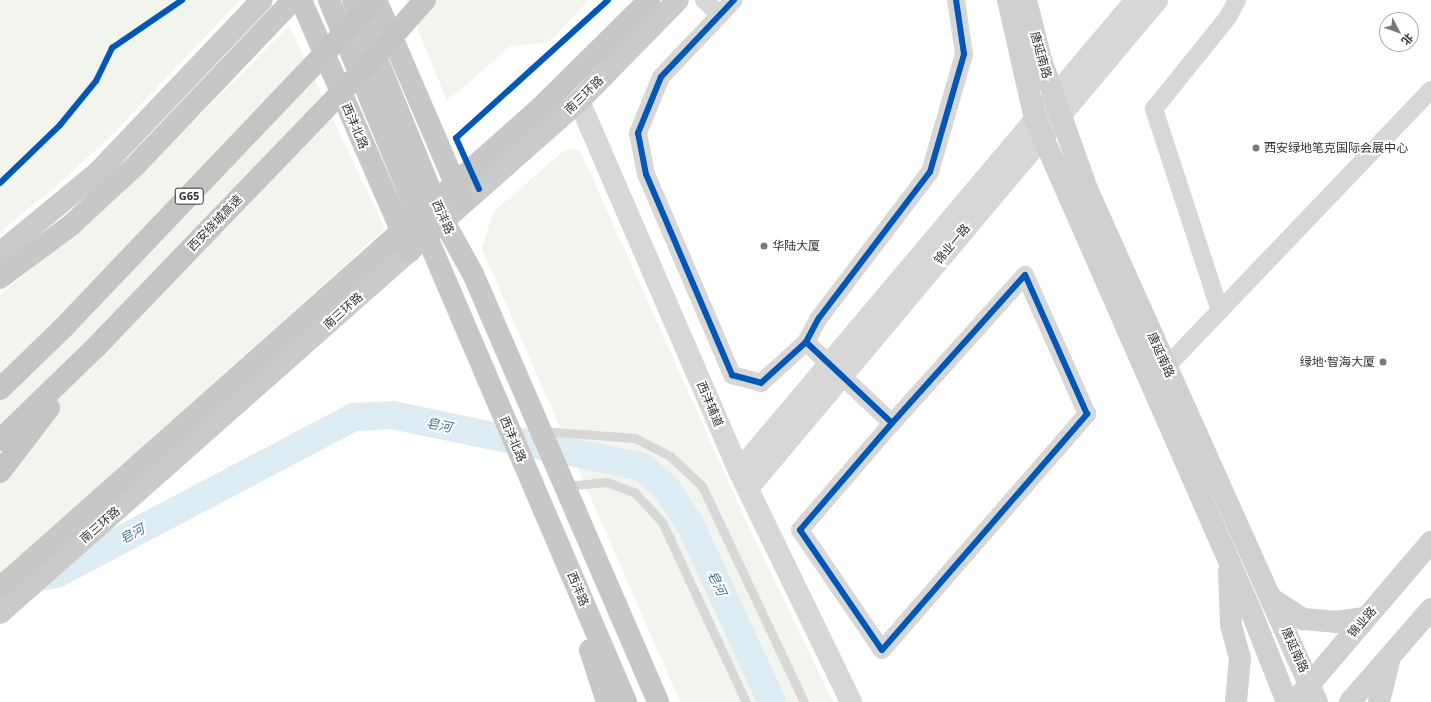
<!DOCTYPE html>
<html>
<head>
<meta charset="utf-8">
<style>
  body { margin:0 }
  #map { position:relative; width:1431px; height:702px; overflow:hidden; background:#fff; font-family:"Noto Sans","Noto Sans SC",sans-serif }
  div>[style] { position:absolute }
  .green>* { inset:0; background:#f1f5ed }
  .river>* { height:28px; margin:-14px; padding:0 14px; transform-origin:14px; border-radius:14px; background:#ddebf3 }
  .service>* { height:9px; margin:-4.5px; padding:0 4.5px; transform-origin:4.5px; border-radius:4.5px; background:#d7d7d7 }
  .minor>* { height:18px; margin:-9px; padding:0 9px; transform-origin:9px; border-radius:9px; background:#d7d7d7 }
  .tertiary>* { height:22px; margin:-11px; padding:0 11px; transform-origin:11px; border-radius:11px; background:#d7d7d7 }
  .secondary>* { height:22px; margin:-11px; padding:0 11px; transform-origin:11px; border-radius:11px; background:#d0d0d0 }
  .primary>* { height:22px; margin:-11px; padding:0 11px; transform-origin:11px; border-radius:11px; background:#cacaca }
  .trunk>* { height:22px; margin:-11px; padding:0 11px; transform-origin:11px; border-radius:11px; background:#c7c7c7 }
  .motorway>* { height:22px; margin:-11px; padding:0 11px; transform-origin:11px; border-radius:11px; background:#c4c4c4 }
  .cycleway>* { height:6px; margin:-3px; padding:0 3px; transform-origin:3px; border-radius:3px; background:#0057b8 }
  .dots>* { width:11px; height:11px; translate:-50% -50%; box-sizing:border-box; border:2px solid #fff; border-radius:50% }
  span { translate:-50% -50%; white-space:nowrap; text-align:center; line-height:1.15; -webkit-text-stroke:4px #fff; paint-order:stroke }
  .shield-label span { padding:1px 3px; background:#fff; border:1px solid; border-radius:3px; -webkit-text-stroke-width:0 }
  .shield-label { font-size:11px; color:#333; font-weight:700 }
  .street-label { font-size:12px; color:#333 }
  .poi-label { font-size:12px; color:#333 }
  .left { translate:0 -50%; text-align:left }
  .right { translate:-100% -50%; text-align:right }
  .water-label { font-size:13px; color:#3f7597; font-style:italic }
  .north { position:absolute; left:1379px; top:12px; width:40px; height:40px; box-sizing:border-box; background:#fff; border:1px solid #adadad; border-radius:50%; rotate:131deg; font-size:11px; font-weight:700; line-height:16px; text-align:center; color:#333 }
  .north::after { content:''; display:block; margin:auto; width:14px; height:18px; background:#7a7a7a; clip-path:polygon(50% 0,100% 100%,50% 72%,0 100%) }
</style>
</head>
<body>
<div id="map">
  <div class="green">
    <i style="clip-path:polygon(0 0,240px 0,112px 135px,61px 182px,0 232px)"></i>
    <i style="clip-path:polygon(406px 0,589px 0,549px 42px,511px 46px,447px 101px)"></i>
    <i style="clip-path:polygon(289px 26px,385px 229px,0 574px,0 295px,118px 197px)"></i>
    <i style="clip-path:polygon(566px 149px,580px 150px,746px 521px,833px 702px,680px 702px,482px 249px,493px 212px)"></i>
  </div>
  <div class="river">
    <i style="left:32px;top:578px;width:24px;rotate:-9deg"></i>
    <i style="left:56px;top:574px;width:337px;rotate:-27.8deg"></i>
    <i style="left:354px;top:417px;width:38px;rotate:-3deg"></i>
    <i style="left:392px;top:415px;width:255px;rotate:11.7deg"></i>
    <i style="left:642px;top:467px;width:33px;rotate:41deg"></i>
    <i style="left:667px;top:489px;width:44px;rotate:57deg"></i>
    <i style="left:691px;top:526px;width:194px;rotate:65.3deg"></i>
  </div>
  <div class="service">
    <i style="left:542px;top:431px;width:93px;rotate:4.3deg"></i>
    <i style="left:635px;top:438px;width:39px;rotate:27deg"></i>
    <i style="left:670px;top:456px;width:44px;rotate:43.2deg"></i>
    <i style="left:702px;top:486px;width:239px;rotate:64.7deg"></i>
    <i style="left:565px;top:486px;width:42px;rotate:-5.4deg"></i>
    <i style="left:607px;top:482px;width:30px;rotate:21deg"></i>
    <i style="left:635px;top:493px;width:40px;rotate:47deg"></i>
    <i style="left:662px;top:522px;width:199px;rotate:65deg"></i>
  </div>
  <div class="minor">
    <i style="left:704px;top:0;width:22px;rotate:43deg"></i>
    <i style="left:734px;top:0;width:106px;rotate:133.5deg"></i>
    <i style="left:661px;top:77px;width:61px;rotate:112.3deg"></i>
    <i style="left:638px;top:133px;width:42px;rotate:79deg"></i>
    <i style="left:646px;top:174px;width:219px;rotate:66.8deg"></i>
    <i style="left:732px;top:375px;width:30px;rotate:15deg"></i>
    <i style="left:761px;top:383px;width:61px;rotate:-42.3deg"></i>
    <i style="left:806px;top:342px;width:27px;rotate:-62deg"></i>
    <i style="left:819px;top:318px;width:183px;rotate:-52.8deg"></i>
    <i style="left:930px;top:172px;width:123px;rotate:-73.9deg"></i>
    <i style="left:964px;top:54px;width:55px;rotate:-98.4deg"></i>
    <i style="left:1220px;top:311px;width:213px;rotate:-108.1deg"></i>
    <i style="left:1154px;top:109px;width:118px;rotate:-51.2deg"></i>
    <i style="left:1228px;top:17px;width:19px;rotate:-62deg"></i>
    <i style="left:806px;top:342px;width:118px;rotate:43.3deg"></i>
    <i style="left:892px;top:423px;width:141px;rotate:130.7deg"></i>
    <i style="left:800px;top:530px;width:145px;rotate:55.7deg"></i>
    <i style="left:882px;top:650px;width:313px;rotate:-49deg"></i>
    <i style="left:1087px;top:414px;width:152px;rotate:-114deg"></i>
    <i style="left:1025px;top:275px;width:199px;rotate:131.9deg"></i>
    <i style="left:1166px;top:367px;width:383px;rotate:-46.3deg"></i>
  </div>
  <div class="tertiary">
    <i style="left:579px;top:101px;width:403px;rotate:66.6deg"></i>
    <i style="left:739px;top:471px;width:257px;rotate:64.1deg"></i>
    <i style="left:739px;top:471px;width:616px;rotate:-49.87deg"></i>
    <i style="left:748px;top:488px;width:637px;rotate:-50.03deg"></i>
  </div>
  <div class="secondary">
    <i style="left:1008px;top:0;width:122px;rotate:77.2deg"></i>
    <i style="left:1035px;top:119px;width:537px;rotate:66.3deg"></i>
    <i style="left:1251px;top:611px;width:98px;rotate:68.4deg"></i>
    <i style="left:1026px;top:0;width:62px;rotate:76deg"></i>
    <i style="left:1041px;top:60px;width:137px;rotate:70.4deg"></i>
    <i style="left:1087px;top:189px;width:562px;rotate:65.85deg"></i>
    <i style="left:1229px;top:572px;width:53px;rotate:87.8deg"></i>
    <i style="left:1231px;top:625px;width:34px;rotate:75deg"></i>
    <i style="left:1240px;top:658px;width:44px;rotate:95.2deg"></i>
    <i style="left:1272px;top:599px;width:37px;rotate:33deg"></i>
    <i style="left:1303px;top:619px;width:32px;rotate:5deg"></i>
    <i style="left:1335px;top:622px;width:30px;rotate:-8deg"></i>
    <i style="left:1302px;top:693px;width:199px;rotate:-49.5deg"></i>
    <i style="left:1350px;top:702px;width:123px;rotate:-48.9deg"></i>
    <i style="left:1379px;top:702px;width:42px;rotate:-76.3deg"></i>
  </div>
  <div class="primary">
    <i style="left:0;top:253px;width:126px;rotate:-39.5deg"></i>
    <i style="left:97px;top:173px;width:239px;rotate:-46.4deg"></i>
    <i style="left:0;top:613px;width:773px;rotate:-41.49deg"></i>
    <i style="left:579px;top:101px;width:141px;rotate:-45.6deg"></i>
  </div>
  <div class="trunk">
    <i style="left:301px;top:0;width:274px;rotate:66.5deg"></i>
    <i style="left:329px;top:0;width:256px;rotate:67.5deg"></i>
    <i style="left:427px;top:237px;width:506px;rotate:66.83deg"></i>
    <i style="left:353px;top:0;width:238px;rotate:67.8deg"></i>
    <i style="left:443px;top:220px;width:62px;rotate:60.9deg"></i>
    <i style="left:473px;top:274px;width:466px;rotate:66.6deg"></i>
    <i style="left:376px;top:0;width:220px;rotate:66.7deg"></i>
    <i style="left:0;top:278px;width:89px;rotate:-36.7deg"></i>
    <i style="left:71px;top:225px;width:87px;rotate:-42.7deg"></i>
    <i style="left:135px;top:166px;width:229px;rotate:-46.4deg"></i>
    <i style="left:0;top:588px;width:721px;rotate:-41.63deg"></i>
    <i style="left:539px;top:109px;width:155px;rotate:-44.7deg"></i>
    <i style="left:590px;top:650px;width:55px;rotate:71.9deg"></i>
  </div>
  <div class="motorway">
    <i style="left:0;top:389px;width:89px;rotate:-44.1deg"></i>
    <i style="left:64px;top:327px;width:451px;rotate:-46.4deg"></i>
    <i style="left:0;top:440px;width:132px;rotate:-44.1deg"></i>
    <i style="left:95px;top:348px;width:394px;rotate:-46.1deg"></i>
    <i style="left:368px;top:64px;width:86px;rotate:-48.3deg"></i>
    <i style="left:0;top:472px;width:81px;rotate:-52.6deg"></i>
  </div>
  <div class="cycleway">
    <i style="left:734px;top:0;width:106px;rotate:133.5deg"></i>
    <i style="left:661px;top:77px;width:61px;rotate:112.3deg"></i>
    <i style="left:638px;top:133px;width:42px;rotate:79deg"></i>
    <i style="left:646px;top:174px;width:219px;rotate:66.8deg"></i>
    <i style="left:732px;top:375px;width:30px;rotate:15deg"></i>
    <i style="left:761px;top:383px;width:61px;rotate:-42.3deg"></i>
    <i style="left:806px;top:342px;width:27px;rotate:-62deg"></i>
    <i style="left:819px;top:318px;width:183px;rotate:-52.8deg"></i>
    <i style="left:930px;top:172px;width:123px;rotate:-73.9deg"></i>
    <i style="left:964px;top:54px;width:55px;rotate:-98.4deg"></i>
    <i style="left:0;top:183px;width:83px;rotate:-44deg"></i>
    <i style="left:60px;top:125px;width:57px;rotate:-50.7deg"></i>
    <i style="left:96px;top:81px;width:37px;rotate:-64deg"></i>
    <i style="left:112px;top:48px;width:85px;rotate:-34.4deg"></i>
    <i style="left:479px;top:189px;width:56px;rotate:-114.3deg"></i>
    <i style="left:456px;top:138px;width:205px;rotate:-42.2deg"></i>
    <i style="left:806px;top:342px;width:118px;rotate:43.3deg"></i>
    <i style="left:892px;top:423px;width:141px;rotate:130.7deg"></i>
    <i style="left:800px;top:530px;width:145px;rotate:55.7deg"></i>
    <i style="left:882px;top:650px;width:313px;rotate:-49deg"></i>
    <i style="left:1087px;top:414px;width:152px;rotate:-114deg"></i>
    <i style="left:1025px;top:275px;width:199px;rotate:131.9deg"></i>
  </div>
  <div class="dots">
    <i style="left:1256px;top:148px;background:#7a7a7a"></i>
    <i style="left:764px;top:246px;background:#7a7a7a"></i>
    <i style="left:1383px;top:362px;background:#7a7a7a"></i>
  </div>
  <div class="shield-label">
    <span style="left:189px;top:196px">G65</span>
  </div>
  <div class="street-label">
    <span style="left:1041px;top:55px;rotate:74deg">唐延南路</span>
    <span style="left:584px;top:95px;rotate:-44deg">南三环路</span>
    <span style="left:355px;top:126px;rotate:67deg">西沣北路</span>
    <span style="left:443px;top:217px;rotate:65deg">西沣路</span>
    <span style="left:215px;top:223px;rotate:-46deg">西安绕城高速</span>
    <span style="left:952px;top:244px;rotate:-50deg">锦业一路</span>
    <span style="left:343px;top:311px;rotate:-42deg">南三环路</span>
    <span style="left:1161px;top:355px;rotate:66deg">唐延南路</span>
    <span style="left:710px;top:404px;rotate:67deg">西沣辅道</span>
    <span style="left:513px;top:439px;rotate:67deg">西沣北路</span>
    <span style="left:100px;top:525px;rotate:-41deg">南三环路</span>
    <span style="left:578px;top:589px;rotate:67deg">西沣路</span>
    <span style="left:1362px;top:622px;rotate:-49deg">锦业路</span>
    <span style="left:1295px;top:650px;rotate:66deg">唐延南路</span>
  </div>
  <div class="poi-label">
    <span class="left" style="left:1264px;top:148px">西安绿地笔克国际会展中心</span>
    <span class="left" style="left:772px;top:246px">华陆大厦</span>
    <span class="right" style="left:1375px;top:362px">绿地·智海大厦</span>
  </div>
  <div class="water-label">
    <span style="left:439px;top:425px;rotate:12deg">皂河</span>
    <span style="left:132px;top:534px;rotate:-28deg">皂河</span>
    <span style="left:717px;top:583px;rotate:65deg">皂河</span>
  </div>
  <div class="north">北</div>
</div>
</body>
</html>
